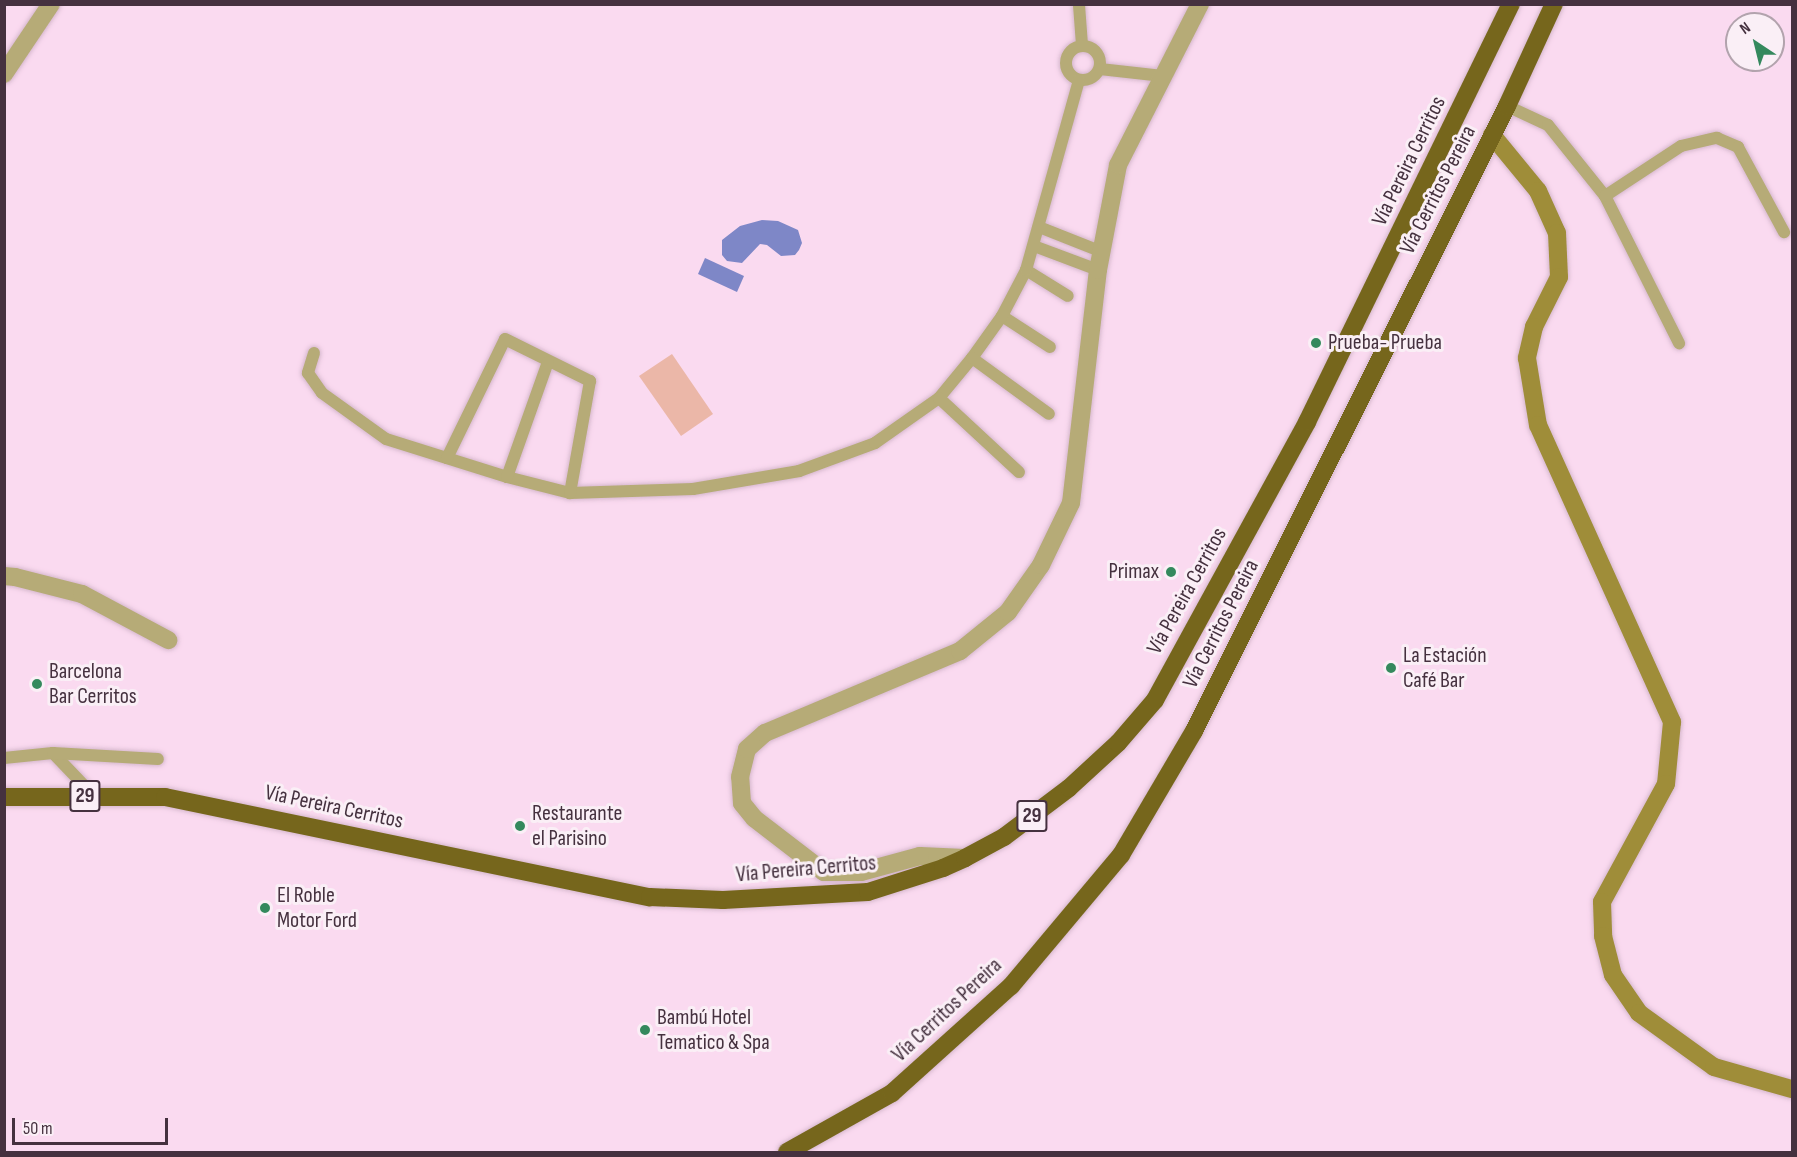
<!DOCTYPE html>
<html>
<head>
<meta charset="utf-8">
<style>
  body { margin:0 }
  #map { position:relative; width:1797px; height:1157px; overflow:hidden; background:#fadaf0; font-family:"Sofia Sans Condensed",sans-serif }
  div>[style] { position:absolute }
  .green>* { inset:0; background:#ebb7a8 }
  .water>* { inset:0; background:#7e87c7 }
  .roads { filter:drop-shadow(0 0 2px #d6b8cd) drop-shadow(0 0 2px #d6b8cd) }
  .lane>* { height:12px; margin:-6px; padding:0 6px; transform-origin:6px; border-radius:6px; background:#b6ab77 }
  .lane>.ring { margin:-6px; padding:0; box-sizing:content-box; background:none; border:12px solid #b6ab77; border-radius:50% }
  .street>* { height:18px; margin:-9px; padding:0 9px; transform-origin:9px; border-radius:9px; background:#b6ab77 }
  .secondary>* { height:18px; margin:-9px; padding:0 9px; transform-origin:9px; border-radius:9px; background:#9f8d39 }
  .highway>* { height:18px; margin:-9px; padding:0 9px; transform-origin:9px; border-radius:9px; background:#76661c }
  .dots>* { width:16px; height:16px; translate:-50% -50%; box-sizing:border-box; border:3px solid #faeff6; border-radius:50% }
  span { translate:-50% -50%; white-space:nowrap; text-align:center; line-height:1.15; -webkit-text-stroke:6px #faeff6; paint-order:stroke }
  .shield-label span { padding:2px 4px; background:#faeff6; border:2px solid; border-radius:4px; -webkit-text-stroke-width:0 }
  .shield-label { font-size:21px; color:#45313f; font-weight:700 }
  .street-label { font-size:22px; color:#45313f }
  .poi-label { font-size:22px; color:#45313f }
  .left { translate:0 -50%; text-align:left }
  .right { translate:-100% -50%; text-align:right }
  .frame { position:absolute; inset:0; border:6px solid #45313f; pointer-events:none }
  .north { position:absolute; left:1725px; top:12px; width:60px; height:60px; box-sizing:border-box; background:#faeff6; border:2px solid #b2a3ad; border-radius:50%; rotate:325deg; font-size:16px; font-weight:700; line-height:24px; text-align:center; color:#45313f }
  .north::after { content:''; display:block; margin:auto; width:21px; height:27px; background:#34895d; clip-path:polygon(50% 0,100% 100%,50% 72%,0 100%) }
  .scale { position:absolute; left:12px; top:1118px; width:156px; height:27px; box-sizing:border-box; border:3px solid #45313f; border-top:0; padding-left:8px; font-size:18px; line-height:21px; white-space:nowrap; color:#45313f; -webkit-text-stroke:4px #faeff6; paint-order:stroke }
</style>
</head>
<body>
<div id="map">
  <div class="green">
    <i style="clip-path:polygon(672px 354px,713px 414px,681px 436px,639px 376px)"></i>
  </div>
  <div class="water">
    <i style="clip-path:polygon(762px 220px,778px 221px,798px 230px,802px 243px,799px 250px,795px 255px,781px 256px,767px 245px,760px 244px,742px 263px,727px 261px,722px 255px,722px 240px,740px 226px)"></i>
    <i style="clip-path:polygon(705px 258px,744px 276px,737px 292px,698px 274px)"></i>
  </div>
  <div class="roads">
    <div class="lane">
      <i style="left:1079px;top:5px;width:40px;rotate:85.7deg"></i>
      <i class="ring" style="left:1066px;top:46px;width:22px;height:22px"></i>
      <i style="left:1100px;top:69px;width:63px;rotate:6.3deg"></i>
      <i style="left:1507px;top:106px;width:45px;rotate:24.9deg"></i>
      <i style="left:1548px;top:125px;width:91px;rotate:51.2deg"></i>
      <i style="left:1605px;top:196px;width:165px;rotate:63.3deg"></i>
      <i style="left:1605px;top:196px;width:91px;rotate:-33.3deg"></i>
      <i style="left:1681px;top:146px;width:37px;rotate:-13deg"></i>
      <i style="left:1717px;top:138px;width:23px;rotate:23deg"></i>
      <i style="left:1738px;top:147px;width:97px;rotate:61.6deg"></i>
      <i style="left:1039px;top:227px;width:68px;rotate:21.6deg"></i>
      <i style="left:1034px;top:246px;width:68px;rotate:20.6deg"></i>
      <i style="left:1026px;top:270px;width:49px;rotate:31.8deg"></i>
      <i style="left:1002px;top:316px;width:57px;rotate:32.9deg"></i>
      <i style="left:314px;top:353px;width:21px;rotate:107deg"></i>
      <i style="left:308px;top:373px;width:24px;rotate:55deg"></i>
      <i style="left:322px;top:393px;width:79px;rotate:35.7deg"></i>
      <i style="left:386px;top:439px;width:127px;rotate:17.4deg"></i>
      <i style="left:507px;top:477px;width:65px;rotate:14.3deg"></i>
      <i style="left:570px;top:493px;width:123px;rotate:-1.9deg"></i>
      <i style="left:693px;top:489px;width:108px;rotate:-9.6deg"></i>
      <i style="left:799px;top:471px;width:81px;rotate:-20.2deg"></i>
      <i style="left:875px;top:443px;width:78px;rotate:-35.1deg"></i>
      <i style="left:939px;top:398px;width:52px;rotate:-50.5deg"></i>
      <i style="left:972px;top:358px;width:52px;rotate:-54.5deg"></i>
      <i style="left:1002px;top:316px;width:52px;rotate:-62.4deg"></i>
      <i style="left:1026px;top:270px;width:197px;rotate:-74.4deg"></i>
      <i style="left:972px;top:358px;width:95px;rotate:36deg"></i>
      <i style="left:939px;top:398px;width:109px;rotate:42.8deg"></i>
      <i style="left:447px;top:458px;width:132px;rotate:-64deg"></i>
      <i style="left:505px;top:339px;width:95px;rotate:26.3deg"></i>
      <i style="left:590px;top:381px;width:114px;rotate:100.1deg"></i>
      <i style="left:507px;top:477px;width:122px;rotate:-70.4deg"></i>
      <i style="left:53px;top:753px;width:59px;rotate:46.4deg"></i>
      <i style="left:4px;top:758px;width:49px;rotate:-5.8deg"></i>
      <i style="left:53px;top:753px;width:105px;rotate:3.3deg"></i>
    </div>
    <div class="street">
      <i style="left:4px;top:74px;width:84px;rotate:-56.1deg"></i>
      <i style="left:4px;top:576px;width:11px;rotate:5deg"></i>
      <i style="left:15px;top:577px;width:69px;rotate:14.2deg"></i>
      <i style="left:82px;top:594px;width:98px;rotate:28.1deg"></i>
      <i style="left:965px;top:858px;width:45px;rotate:-177.5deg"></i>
      <i style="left:920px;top:856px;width:61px;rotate:164.8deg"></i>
      <i style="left:861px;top:872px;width:37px;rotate:180deg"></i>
      <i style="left:824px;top:872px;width:88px;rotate:-142.4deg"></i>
      <i style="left:754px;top:818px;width:19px;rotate:-129deg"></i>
      <i style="left:742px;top:803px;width:26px;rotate:-94deg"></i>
      <i style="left:740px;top:777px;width:29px;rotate:-76deg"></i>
      <i style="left:747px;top:749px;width:24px;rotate:-42deg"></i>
      <i style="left:765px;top:733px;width:212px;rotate:-22.8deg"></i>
      <i style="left:960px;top:651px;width:62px;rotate:-39.1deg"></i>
      <i style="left:1008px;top:612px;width:57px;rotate:-54.9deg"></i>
      <i style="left:1041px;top:565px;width:69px;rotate:-64.2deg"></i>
      <i style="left:1071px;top:503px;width:235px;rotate:-83.4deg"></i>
      <i style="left:1098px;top:270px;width:107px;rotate:-79.2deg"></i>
      <i style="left:1118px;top:165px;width:181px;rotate:-63deg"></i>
    </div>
    <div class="secondary">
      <i style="left:1492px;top:135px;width:72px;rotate:50.6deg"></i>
      <i style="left:1538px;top:191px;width:46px;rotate:65.7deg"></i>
      <i style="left:1557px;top:233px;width:44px;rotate:87.4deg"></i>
      <i style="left:1559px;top:277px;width:56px;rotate:116.6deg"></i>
      <i style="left:1534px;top:327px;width:32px;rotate:103deg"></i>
      <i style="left:1527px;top:358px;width:68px;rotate:80.7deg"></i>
      <i style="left:1538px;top:425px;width:326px;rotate:65.7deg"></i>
      <i style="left:1672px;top:722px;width:62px;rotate:95.5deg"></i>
      <i style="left:1666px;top:784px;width:134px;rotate:118.5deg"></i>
      <i style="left:1602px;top:902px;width:34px;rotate:88deg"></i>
      <i style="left:1603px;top:936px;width:40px;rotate:75.6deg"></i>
      <i style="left:1613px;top:975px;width:46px;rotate:55.6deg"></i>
      <i style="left:1639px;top:1013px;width:92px;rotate:35.8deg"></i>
      <i style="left:1714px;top:1067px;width:81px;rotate:15.8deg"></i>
    </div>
    <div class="highway">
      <i style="left:4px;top:797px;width:161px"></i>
      <i style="left:165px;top:797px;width:495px;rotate:11.7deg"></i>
      <i style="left:650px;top:897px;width:73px;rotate:2.4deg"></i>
      <i style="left:723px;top:900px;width:145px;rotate:-3.2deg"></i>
      <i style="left:868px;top:892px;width:79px;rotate:-17.7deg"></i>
      <i style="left:943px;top:868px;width:24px;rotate:-24deg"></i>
      <i style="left:965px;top:858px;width:44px;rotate:-28.3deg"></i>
      <i style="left:1004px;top:837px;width:81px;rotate:-37deg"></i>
      <i style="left:1069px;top:788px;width:67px;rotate:-42.6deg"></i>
      <i style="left:1118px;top:743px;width:57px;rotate:-49.3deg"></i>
      <i style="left:1155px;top:700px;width:317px;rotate:-61.3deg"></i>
      <i style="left:1307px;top:422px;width:465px;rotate:-64deg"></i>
      <i style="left:787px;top:1152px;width:120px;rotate:-29.3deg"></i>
      <i style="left:892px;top:1093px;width:160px;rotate:-42deg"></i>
      <i style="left:1011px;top:986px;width:171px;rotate:-50deg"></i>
      <i style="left:1121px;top:855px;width:144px;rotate:-59.5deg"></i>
      <i style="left:1194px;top:731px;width:699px;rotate:-63.4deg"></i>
      <i style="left:1507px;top:106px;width:112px;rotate:-65.3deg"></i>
    </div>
  </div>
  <div class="dots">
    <i style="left:1316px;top:343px;background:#34895d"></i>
    <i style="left:1171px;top:572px;background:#34895d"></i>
    <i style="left:1391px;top:668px;background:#34895d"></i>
    <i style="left:37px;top:684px;background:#34895d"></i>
    <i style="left:520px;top:826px;background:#34895d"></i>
    <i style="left:265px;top:908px;background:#34895d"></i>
    <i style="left:645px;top:1030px;background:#34895d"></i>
  </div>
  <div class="shield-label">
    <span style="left:85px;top:796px">29</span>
    <span style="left:1032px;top:816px">29</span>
  </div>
  <div class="street-label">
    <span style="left:1409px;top:161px;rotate:-64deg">Vía Pereira Cerritos</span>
    <span style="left:1438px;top:190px;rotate:-63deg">Vía Cerritos Pereira</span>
    <span style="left:1187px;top:591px;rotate:-61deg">Vía Pereira Cerritos</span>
    <span style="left:1221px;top:624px;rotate:-63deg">Vía Cerritos Pereira</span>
    <span style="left:334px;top:807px;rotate:12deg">Vía Pereira Cerritos</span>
    <span style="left:806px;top:869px;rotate:-5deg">Vía Pereira Cerritos</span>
    <span style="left:947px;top:1010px;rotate:-43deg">Vía Cerritos Pereira</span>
  </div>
  <div class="poi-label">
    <span class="left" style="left:1328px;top:343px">Prueba- Prueba</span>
    <span class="right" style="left:1159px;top:572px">Primax</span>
    <span class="left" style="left:1403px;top:668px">La Estación<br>Café Bar</span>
    <span class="left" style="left:49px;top:684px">Barcelona<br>Bar Cerritos</span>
    <span class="left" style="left:532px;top:826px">Restaurante<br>el Parisino</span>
    <span class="left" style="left:277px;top:908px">El Roble<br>Motor Ford</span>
    <span class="left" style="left:657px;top:1030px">Bambú Hotel<br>Tematico &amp; Spa</span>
  </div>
  <div class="frame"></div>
  <div class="north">N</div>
  <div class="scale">50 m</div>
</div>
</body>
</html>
